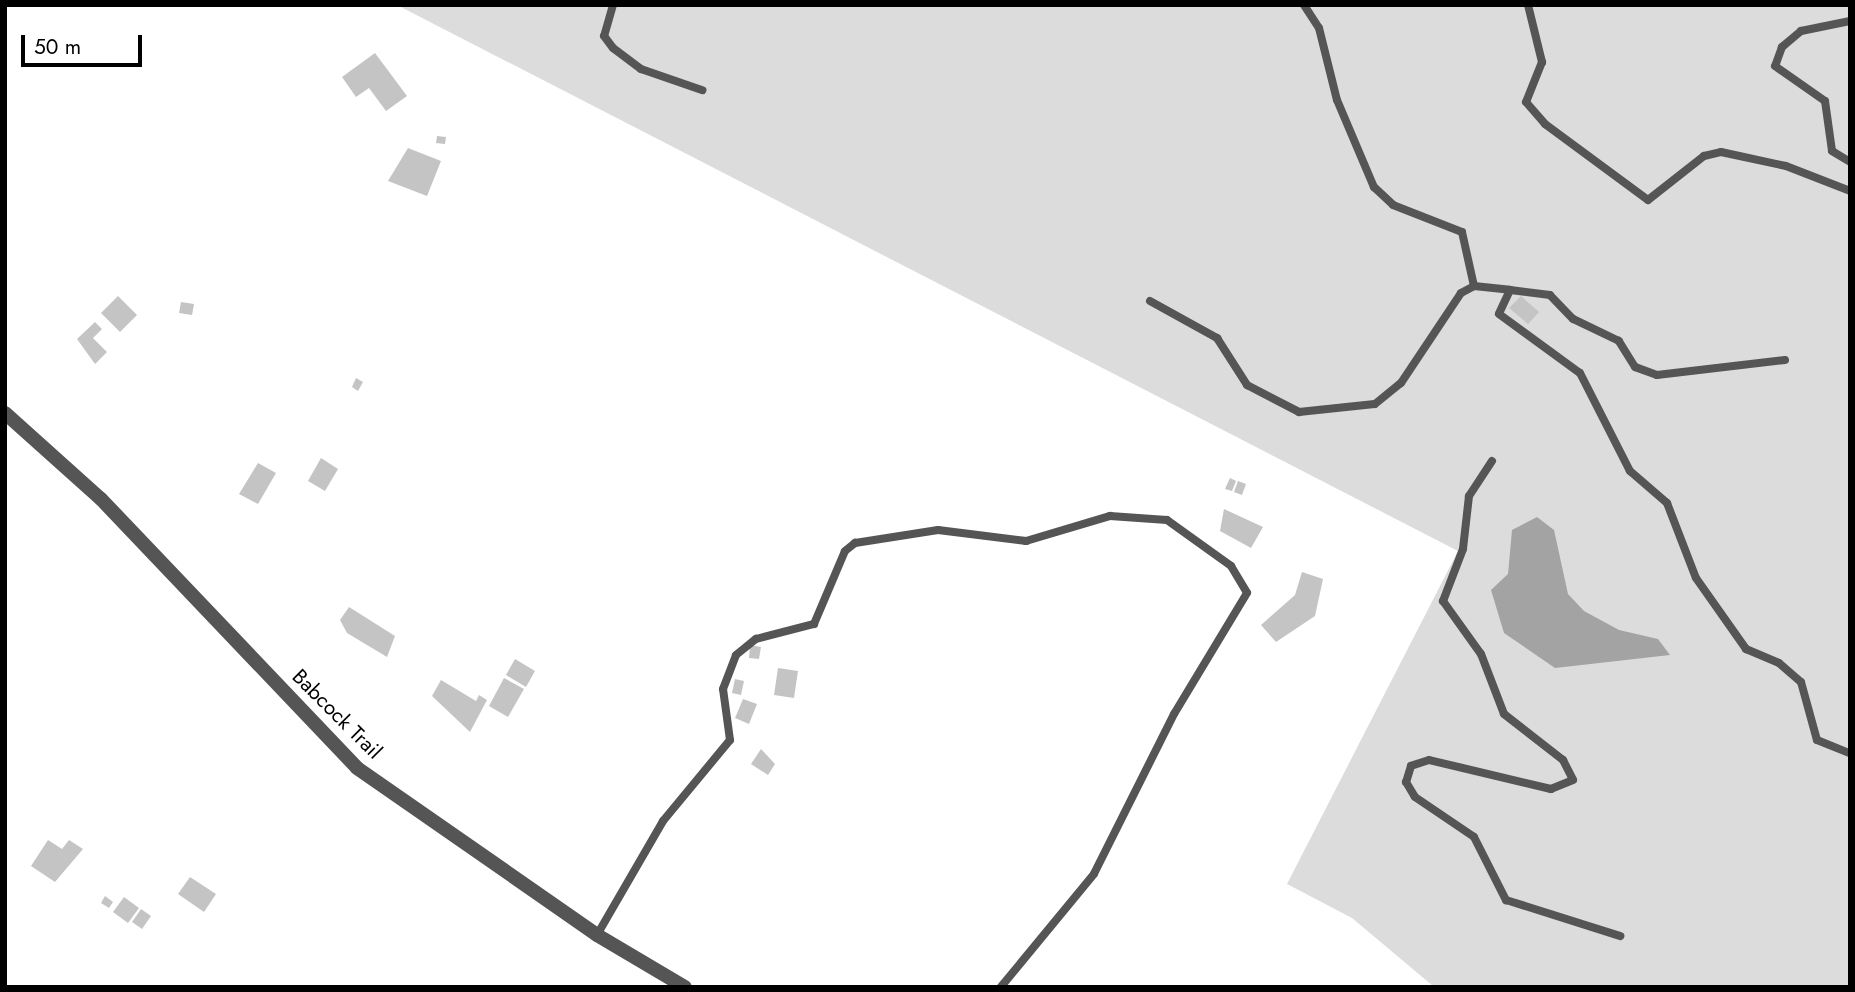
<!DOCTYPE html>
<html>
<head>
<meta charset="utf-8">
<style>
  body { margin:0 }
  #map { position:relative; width:1855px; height:992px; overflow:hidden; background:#fff; font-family:Jost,sans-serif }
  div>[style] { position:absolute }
  .green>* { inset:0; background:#dcdcdc }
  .water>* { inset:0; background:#a3a3a3 }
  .building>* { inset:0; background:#c4c4c4 }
  .service>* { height:8px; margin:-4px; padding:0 4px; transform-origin:4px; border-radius:4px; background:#555 }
  .tertiary>* { height:14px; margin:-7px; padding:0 7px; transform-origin:7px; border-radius:7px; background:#555 }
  span { translate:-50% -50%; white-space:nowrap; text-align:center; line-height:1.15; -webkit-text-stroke:7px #fff; paint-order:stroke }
  .street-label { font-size:21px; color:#000 }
  .frame { position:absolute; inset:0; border:7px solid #000; pointer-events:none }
  .scale { position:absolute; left:21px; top:35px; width:121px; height:32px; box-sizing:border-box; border:4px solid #000; border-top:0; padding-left:9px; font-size:21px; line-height:24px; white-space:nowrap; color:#000; -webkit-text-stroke:5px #fff; paint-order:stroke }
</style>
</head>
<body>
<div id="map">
  <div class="green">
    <i style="clip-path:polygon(397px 5px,1850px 5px,1850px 987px,1433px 986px,1352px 918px,1287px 884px,1458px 551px)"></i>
  </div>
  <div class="water">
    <i style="clip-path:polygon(1537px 517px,1554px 530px,1568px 594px,1584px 611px,1619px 630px,1658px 639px,1670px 655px,1555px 668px,1504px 633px,1491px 590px,1508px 574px,1512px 530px)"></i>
  </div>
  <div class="building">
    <i style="clip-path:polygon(375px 53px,407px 96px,386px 111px,369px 88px,356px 97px,342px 77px)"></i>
    <i style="clip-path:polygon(437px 136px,446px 137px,445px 144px,436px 143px)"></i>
    <i style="clip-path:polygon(408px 148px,441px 161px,427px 196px,388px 181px)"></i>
    <i style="clip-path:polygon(118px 296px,137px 315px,120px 332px,101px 313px)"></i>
    <i style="clip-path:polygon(1521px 296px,1539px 312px,1528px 324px,1509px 308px)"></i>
    <i style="clip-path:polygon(181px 302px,194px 304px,192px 315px,179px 313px)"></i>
    <i style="clip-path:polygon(95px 322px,102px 329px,93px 338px,107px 352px,95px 364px,77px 339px)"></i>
    <i style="clip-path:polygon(356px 378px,363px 382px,358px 391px,352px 387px)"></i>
    <i style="clip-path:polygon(321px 458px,338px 469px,325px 491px,308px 481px)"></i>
    <i style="clip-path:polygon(258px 463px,276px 473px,258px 504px,239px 494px)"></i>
    <i style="clip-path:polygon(1230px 478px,1236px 481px,1232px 491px,1225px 489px)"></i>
    <i style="clip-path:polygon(1238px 481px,1246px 484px,1242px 495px,1234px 492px)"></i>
    <i style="clip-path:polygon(1224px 509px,1263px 527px,1251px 548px,1220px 531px)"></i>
    <i style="clip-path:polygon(1302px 572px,1323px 579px,1315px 616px,1276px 642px,1261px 625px,1295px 595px)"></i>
    <i style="clip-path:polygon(349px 607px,395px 636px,387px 657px,347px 633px,340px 620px)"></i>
    <i style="clip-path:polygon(750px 645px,761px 647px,759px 659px,749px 658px)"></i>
    <i style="clip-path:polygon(515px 659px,535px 671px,526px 687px,506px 675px)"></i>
    <i style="clip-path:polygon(778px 668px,798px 671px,794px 698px,774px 695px)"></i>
    <i style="clip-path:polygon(504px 678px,524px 689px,508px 717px,489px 706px)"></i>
    <i style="clip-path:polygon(735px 679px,744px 681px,741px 695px,732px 693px)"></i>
    <i style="clip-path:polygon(441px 680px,476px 701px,479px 695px,487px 700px,470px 732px,432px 696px)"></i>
    <i style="clip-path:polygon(743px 699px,757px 704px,749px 724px,735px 718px)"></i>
    <i style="clip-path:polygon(761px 749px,775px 764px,768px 775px,751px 764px)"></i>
    <i style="clip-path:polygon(48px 840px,62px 849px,69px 840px,83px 849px,55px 882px,31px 866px)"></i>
    <i style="clip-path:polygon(190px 877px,216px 894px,204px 912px,178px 894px)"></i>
    <i style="clip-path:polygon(105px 896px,113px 902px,109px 908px,101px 903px)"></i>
    <i style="clip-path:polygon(124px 897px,139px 908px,128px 923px,113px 912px)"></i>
    <i style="clip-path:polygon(141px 909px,151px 916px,142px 929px,132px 922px)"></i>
  </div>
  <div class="service">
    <i style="left:613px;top:5px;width:32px;rotate:106deg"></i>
    <i style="left:604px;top:36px;width:15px;rotate:53deg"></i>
    <i style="left:613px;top:48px;width:35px;rotate:37deg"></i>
    <i style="left:641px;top:69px;width:65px;rotate:19deg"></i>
    <i style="left:1304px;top:5px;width:27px;rotate:57deg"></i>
    <i style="left:1319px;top:28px;width:74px;rotate:76deg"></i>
    <i style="left:1337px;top:100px;width:95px;rotate:67deg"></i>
    <i style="left:1374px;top:187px;width:26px;rotate:43deg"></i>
    <i style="left:1393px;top:205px;width:74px;rotate:21.4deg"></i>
    <i style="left:1462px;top:232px;width:55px;rotate:77.5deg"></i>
    <i style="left:1528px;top:5px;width:59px;rotate:76.2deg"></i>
    <i style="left:1542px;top:62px;width:43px;rotate:111.8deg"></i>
    <i style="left:1526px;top:102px;width:29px;rotate:49deg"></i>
    <i style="left:1545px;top:124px;width:128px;rotate:36.4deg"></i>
    <i style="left:1648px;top:200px;width:71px;rotate:-38.2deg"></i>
    <i style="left:1704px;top:156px;width:17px;rotate:-13deg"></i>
    <i style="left:1721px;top:152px;width:66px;rotate:12.2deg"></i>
    <i style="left:1786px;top:166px;width:69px;rotate:21.3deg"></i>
    <i style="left:1850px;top:21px;width:50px;rotate:168.5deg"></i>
    <i style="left:1801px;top:31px;width:25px;rotate:140deg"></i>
    <i style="left:1782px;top:47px;width:20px;rotate:110deg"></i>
    <i style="left:1775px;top:66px;width:61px;rotate:35deg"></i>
    <i style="left:1825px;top:101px;width:50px;rotate:82deg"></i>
    <i style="left:1832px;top:151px;width:21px;rotate:31deg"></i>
    <i style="left:1150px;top:301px;width:77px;rotate:28.9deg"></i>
    <i style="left:1217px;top:338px;width:56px;rotate:57.4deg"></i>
    <i style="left:1247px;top:385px;width:59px;rotate:27.4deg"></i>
    <i style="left:1299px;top:412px;width:76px;rotate:-6deg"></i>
    <i style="left:1375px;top:404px;width:33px;rotate:-39deg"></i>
    <i style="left:1401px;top:383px;width:108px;rotate:-56.3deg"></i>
    <i style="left:1461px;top:293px;width:15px;rotate:-28deg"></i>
    <i style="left:1474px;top:286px;width:36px;rotate:6deg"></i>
    <i style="left:1785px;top:360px;width:129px;rotate:173.3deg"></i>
    <i style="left:1657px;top:375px;width:23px;rotate:-160deg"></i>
    <i style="left:1635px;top:367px;width:31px;rotate:-122deg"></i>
    <i style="left:1619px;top:341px;width:51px;rotate:-154.4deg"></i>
    <i style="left:1573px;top:319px;width:33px;rotate:-134deg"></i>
    <i style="left:1550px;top:295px;width:40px;rotate:-172.9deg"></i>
    <i style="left:1510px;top:290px;width:26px;rotate:115deg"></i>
    <i style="left:1499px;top:314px;width:100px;rotate:36.1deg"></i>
    <i style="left:1580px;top:373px;width:110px;rotate:63deg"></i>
    <i style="left:1630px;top:471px;width:49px;rotate:40.9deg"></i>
    <i style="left:1667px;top:503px;width:80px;rotate:68.9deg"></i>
    <i style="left:1696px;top:578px;width:87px;rotate:54.8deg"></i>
    <i style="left:1746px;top:649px;width:36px;rotate:23deg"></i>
    <i style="left:1779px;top:663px;width:29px;rotate:41deg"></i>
    <i style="left:1801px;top:682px;width:60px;rotate:74.6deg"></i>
    <i style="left:1817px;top:740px;width:35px;rotate:22deg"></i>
    <i style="left:1492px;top:461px;width:42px;rotate:123.3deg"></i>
    <i style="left:1469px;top:496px;width:53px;rotate:96.5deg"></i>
    <i style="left:1463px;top:549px;width:56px;rotate:111deg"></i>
    <i style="left:1443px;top:601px;width:65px;rotate:54.4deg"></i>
    <i style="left:1481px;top:654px;width:64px;rotate:69deg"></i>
    <i style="left:1504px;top:714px;width:75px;rotate:37.9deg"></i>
    <i style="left:1563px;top:760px;width:22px;rotate:63deg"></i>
    <i style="left:1573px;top:780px;width:24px;rotate:158deg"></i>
    <i style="left:1551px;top:789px;width:125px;rotate:-166.6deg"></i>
    <i style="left:1429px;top:760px;width:19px;rotate:162deg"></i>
    <i style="left:1411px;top:766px;width:17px;rotate:107deg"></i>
    <i style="left:1406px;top:782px;width:17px;rotate:59deg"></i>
    <i style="left:1415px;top:797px;width:71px;rotate:34.1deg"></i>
    <i style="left:1474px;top:837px;width:71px;rotate:63.1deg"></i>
    <i style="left:1506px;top:900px;width:120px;rotate:17.5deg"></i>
    <i style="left:597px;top:935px;width:132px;rotate:-59.9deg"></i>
    <i style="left:663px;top:821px;width:105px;rotate:-50.4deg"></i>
    <i style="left:730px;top:740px;width:51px;rotate:-97.8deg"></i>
    <i style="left:723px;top:689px;width:36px;rotate:-69deg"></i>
    <i style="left:736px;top:655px;width:26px;rotate:-39deg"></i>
    <i style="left:756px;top:639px;width:60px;rotate:-14.5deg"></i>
    <i style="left:814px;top:624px;width:79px;rotate:-67deg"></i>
    <i style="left:845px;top:551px;width:13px;rotate:-39deg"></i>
    <i style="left:855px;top:543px;width:84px;rotate:-8.9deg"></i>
    <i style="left:938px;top:530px;width:89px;rotate:7.1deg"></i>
    <i style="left:1026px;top:541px;width:88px;rotate:-16.6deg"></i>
    <i style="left:1110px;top:516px;width:57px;rotate:4deg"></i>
    <i style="left:1167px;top:520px;width:79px;rotate:35.7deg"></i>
    <i style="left:1231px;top:566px;width:31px;rotate:59deg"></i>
    <i style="left:1247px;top:593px;width:141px;rotate:121.1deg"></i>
    <i style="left:1174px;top:714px;width:179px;rotate:116.6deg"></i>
    <i style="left:1094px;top:874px;width:146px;rotate:129.5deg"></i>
  </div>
  <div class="tertiary">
    <i style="left:5px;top:413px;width:129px;rotate:41.9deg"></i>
    <i style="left:101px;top:499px;width:371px;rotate:46.4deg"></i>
    <i style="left:357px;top:768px;width:292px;rotate:34.8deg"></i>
    <i style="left:597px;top:935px;width:102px;rotate:30.6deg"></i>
  </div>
  <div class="street-label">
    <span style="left:337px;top:714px;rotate:45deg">Babcock Trail</span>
  </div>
  <div class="frame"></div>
  <div class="scale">50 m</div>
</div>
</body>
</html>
